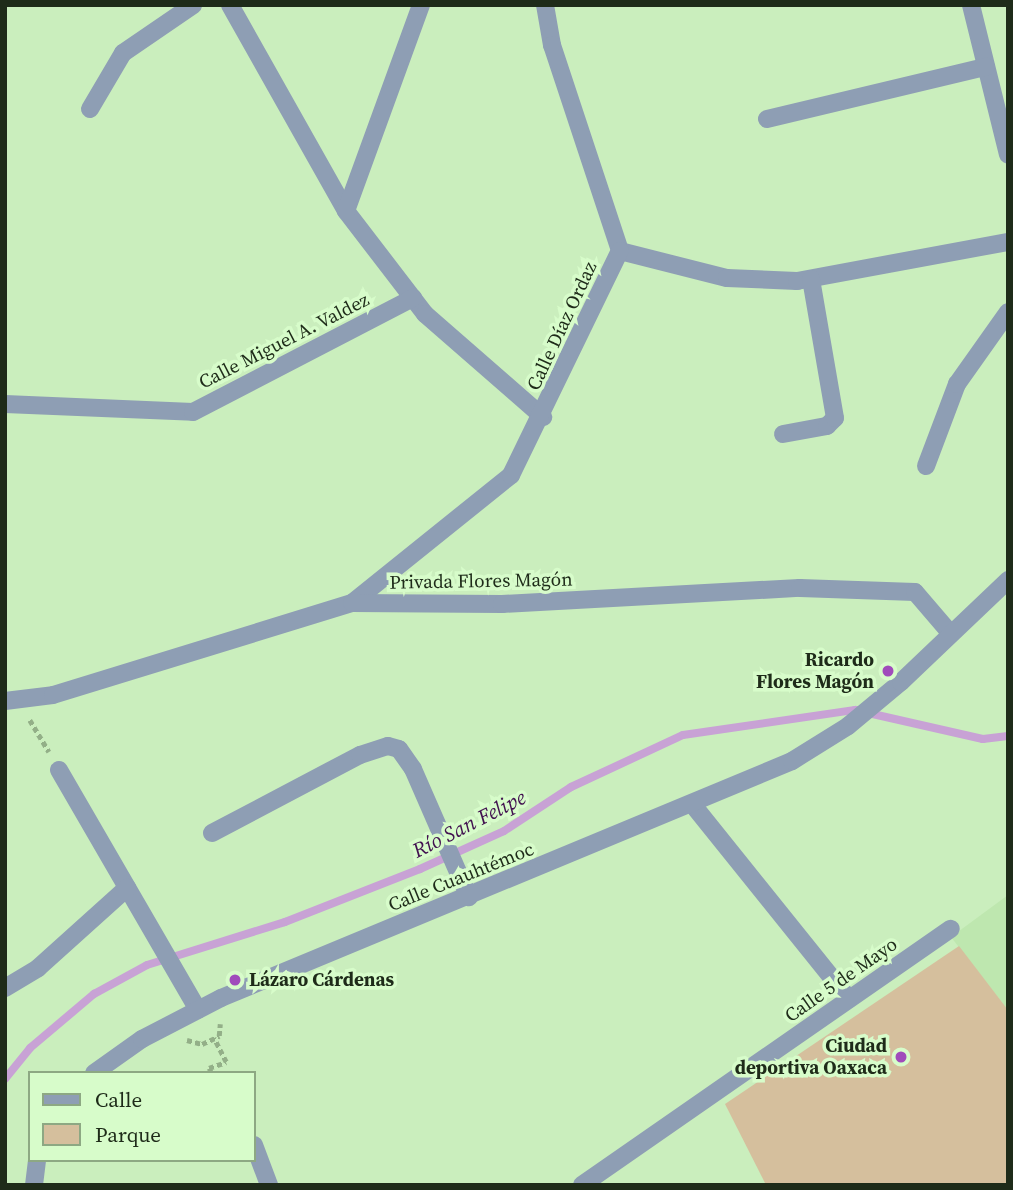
<!DOCTYPE html>
<html>
<head>
<meta charset="utf-8">
<style>
  body { margin:0 }
  #map { position:relative; width:1013px; height:1190px; overflow:hidden; background:#caeebd; font-family:"Source Serif 4",serif }
  div>[style] { position:absolute }
  .built>* { inset:0; background:#bee7af }
  .green>* { inset:0; background:#d5bf9d }
  .stream>* { height:8px; margin:-4px; padding:0 4px; transform-origin:4px; border-radius:4px; background:#c8a2d5 }
  .path>* { height:4.5px; margin-top:-2.25px; transform-origin:0; background:repeating-linear-gradient(90deg,#93af88 0 5px,transparent 0 8.5px) }
  .minor>* { height:18px; margin:-9px; padding:0 9px; transform-origin:9px; border-radius:9px; background:#8e9eb4 }
  .dots>* { width:19px; height:19px; translate:-50% -50%; box-sizing:border-box; border:4px solid #d7fcca; border-radius:50% }
  span { translate:-50% -50%; white-space:nowrap; text-align:center; line-height:1.15; -webkit-text-stroke:7px #d7fcca; paint-order:stroke }
  .street-label { font-size:19px; color:#1e2b19 }
  .poi-label { font-size:19px; color:#1e2b19; font-weight:700 }
  .right { translate:-100% -50%; text-align:right }
  .left { translate:0 -50%; text-align:left }
  .water-label { font-size:21px; color:#421250; font-style:italic }
  .frame { position:absolute; inset:0; border:7px solid #1e2b19; pointer-events:none }
  .legend { position:absolute; left:28px; top:1071px; width:228px; height:91px; box-sizing:border-box; background:#d7fcca; border:2px solid #8da883; margin:0; padding:9px 12px; list-style:none; font-size:21px; color:#1e2b19 }
  .legend li { display:flex; align-items:center; gap:14px; height:35px }
  .legend b { width:35px; border:2px solid #8da883 }
</style>
</head>
<body>
<div id="map">
  <div class="built">
    <i style="clip-path:polygon(1008px 895px,1008px 1010px,951px 937px)"></i>
  </div>
  <div class="green">
    <i style="clip-path:polygon(959px 946px,1008px 1010px,1008px 1185px,766px 1185px,725px 1104px)"></i>
  </div>
  <div class="stream">
    <i style="left:5px;top:1079px;width:40px;rotate:-51deg"></i>
    <i style="left:30px;top:1048px;width:84px;rotate:-40.2deg"></i>
    <i style="left:94px;top:994px;width:60px;rotate:-28.7deg"></i>
    <i style="left:147px;top:965px;width:145px;rotate:-17.3deg"></i>
    <i style="left:285px;top:922px;width:145px;rotate:-21.4deg"></i>
    <i style="left:420px;top:869px;width:92px;rotate:-24.3deg"></i>
    <i style="left:504px;top:831px;width:80px;rotate:-33.3deg"></i>
    <i style="left:571px;top:787px;width:123px;rotate:-24.9deg"></i>
    <i style="left:683px;top:735px;width:174px;rotate:-8.3deg"></i>
    <i style="left:855px;top:710px;width:131px;rotate:12.8deg"></i>
    <i style="left:983px;top:739px;width:25px;rotate:-7deg"></i>
  </div>
  <div class="path">
    <i style="left:30px;top:720px;width:37px;rotate:59deg"></i>
    <i style="left:187px;top:1040px;width:16px;rotate:15deg"></i>
    <i style="left:202px;top:1044px;width:19px;rotate:-25deg"></i>
    <i style="left:219px;top:1036px;width:12px;rotate:-85deg"></i>
    <i style="left:211px;top:1073px;width:5px;rotate:-112deg"></i>
    <i style="left:209px;top:1068px;width:18px;rotate:-19deg"></i>
    <i style="left:226px;top:1062px;width:27px;rotate:-117deg"></i>
  </div>
  <div class="minor">
    <i style="left:230px;top:5px;width:236px;rotate:60.6deg"></i>
    <i style="left:346px;top:211px;width:130px;rotate:52.5deg"></i>
    <i style="left:425px;top:314px;width:157px;rotate:41.1deg"></i>
    <i style="left:545px;top:5px;width:41px;rotate:80.1deg"></i>
    <i style="left:552px;top:45px;width:217px;rotate:71.7deg"></i>
    <i style="left:971px;top:5px;width:154px;rotate:76.1deg"></i>
    <i style="left:90px;top:109px;width:65px;rotate:-59.5deg"></i>
    <i style="left:123px;top:53px;width:85px;rotate:-34.4deg"></i>
    <i style="left:767px;top:119px;width:225px;rotate:-13.4deg"></i>
    <i style="left:346px;top:211px;width:219px;rotate:-70deg"></i>
    <i style="left:620px;top:251px;width:110px;rotate:14.2deg"></i>
    <i style="left:727px;top:278px;width:70px;rotate:2.5deg"></i>
    <i style="left:797px;top:281px;width:215px;rotate:-10.5deg"></i>
    <i style="left:5px;top:404px;width:188px;rotate:2.4deg"></i>
    <i style="left:193px;top:412px;width:248px;rotate:-27.4deg"></i>
    <i style="left:783px;top:434px;width:45px;rotate:-10.3deg"></i>
    <i style="left:827px;top:426px;width:11px;rotate:-45deg"></i>
    <i style="left:835px;top:418px;width:141px;rotate:-99.8deg"></i>
    <i style="left:926px;top:466px;width:88px;rotate:-69.3deg"></i>
    <i style="left:957px;top:384px;width:88px;rotate:-54.7deg"></i>
    <i style="left:352px;top:603px;width:204px;rotate:-38.8deg"></i>
    <i style="left:511px;top:475px;width:249px;rotate:-64.1deg"></i>
    <i style="left:5px;top:701px;width:48px;rotate:-7.1deg"></i>
    <i style="left:53px;top:695px;width:313px;rotate:-17.1deg"></i>
    <i style="left:352px;top:603px;width:150px;rotate:0.4deg"></i>
    <i style="left:502px;top:604px;width:298px;rotate:-3.1deg"></i>
    <i style="left:800px;top:588px;width:115px;rotate:2deg"></i>
    <i style="left:915px;top:592px;width:55px;rotate:49.4deg"></i>
    <i style="left:59px;top:770px;width:277px;rotate:59.9deg"></i>
    <i style="left:693px;top:805px;width:249px;rotate:51.2deg"></i>
    <i style="left:212px;top:833px;width:167px;rotate:-27.8deg"></i>
    <i style="left:360px;top:755px;width:29px;rotate:-18deg"></i>
    <i style="left:388px;top:746px;width:11px;rotate:15deg"></i>
    <i style="left:399px;top:749px;width:24px;rotate:55deg"></i>
    <i style="left:413px;top:769px;width:140px;rotate:66.4deg"></i>
    <i style="left:5px;top:988px;width:39px;rotate:-31deg"></i>
    <i style="left:38px;top:968px;width:120px;rotate:-42deg"></i>
    <i style="left:94px;top:1073px;width:59px;rotate:-35.3deg"></i>
    <i style="left:142px;top:1039px;width:89px;rotate:-27.4deg"></i>
    <i style="left:221px;top:998px;width:618px;rotate:-22.54deg"></i>
    <i style="left:792px;top:761px;width:66px;rotate:-32deg"></i>
    <i style="left:848px;top:726px;width:69px;rotate:-39.7deg"></i>
    <i style="left:901px;top:682px;width:148px;rotate:-43.6deg"></i>
    <i style="left:254px;top:1145px;width:43px;rotate:69.4deg"></i>
    <i style="left:34px;top:1185px;width:25px;rotate:-83deg"></i>
    <i style="left:582px;top:1185px;width:449px;rotate:-34.8deg"></i>
  </div>
  <div class="dots">
    <i style="left:888px;top:671px;background:#a04cbb"></i>
    <i style="left:235px;top:980px;background:#a04cbb"></i>
    <i style="left:901px;top:1057px;background:#a04cbb"></i>
  </div>
  <div class="street-label">
    <span style="left:562px;top:326px;rotate:-65deg">Calle Díaz Ordaz</span>
    <span style="left:284px;top:341px;rotate:-27deg">Calle Miguel A. Valdez</span>
    <span style="left:481px;top:581px;rotate:-1deg">Privada Flores Magón</span>
    <span style="left:461px;top:877px;rotate:-22deg">Calle Cuauhtémoc</span>
    <span style="left:841px;top:980px;rotate:-35deg">Calle 5 de Mayo</span>
  </div>
  <div class="poi-label">
    <span class="right" style="left:874px;top:671px">Ricardo<br>Flores Magón</span>
    <span class="left" style="left:249px;top:980px">Lázaro Cárdenas</span>
    <span class="right" style="left:887px;top:1057px">Ciudad<br>deportiva Oaxaca</span>
  </div>
  <div class="water-label">
    <span style="left:469px;top:824px;rotate:-27deg">Río San Felipe</span>
  </div>
  <div class="frame"></div>
  <ul class="legend">
  <li><b style="height:9px;background:#8e9eb4"></b>Calle</li>
  <li><b style="height:19px;background:#d5bf9d"></b>Parque</li>
  </ul>
</div>
</body>
</html>
